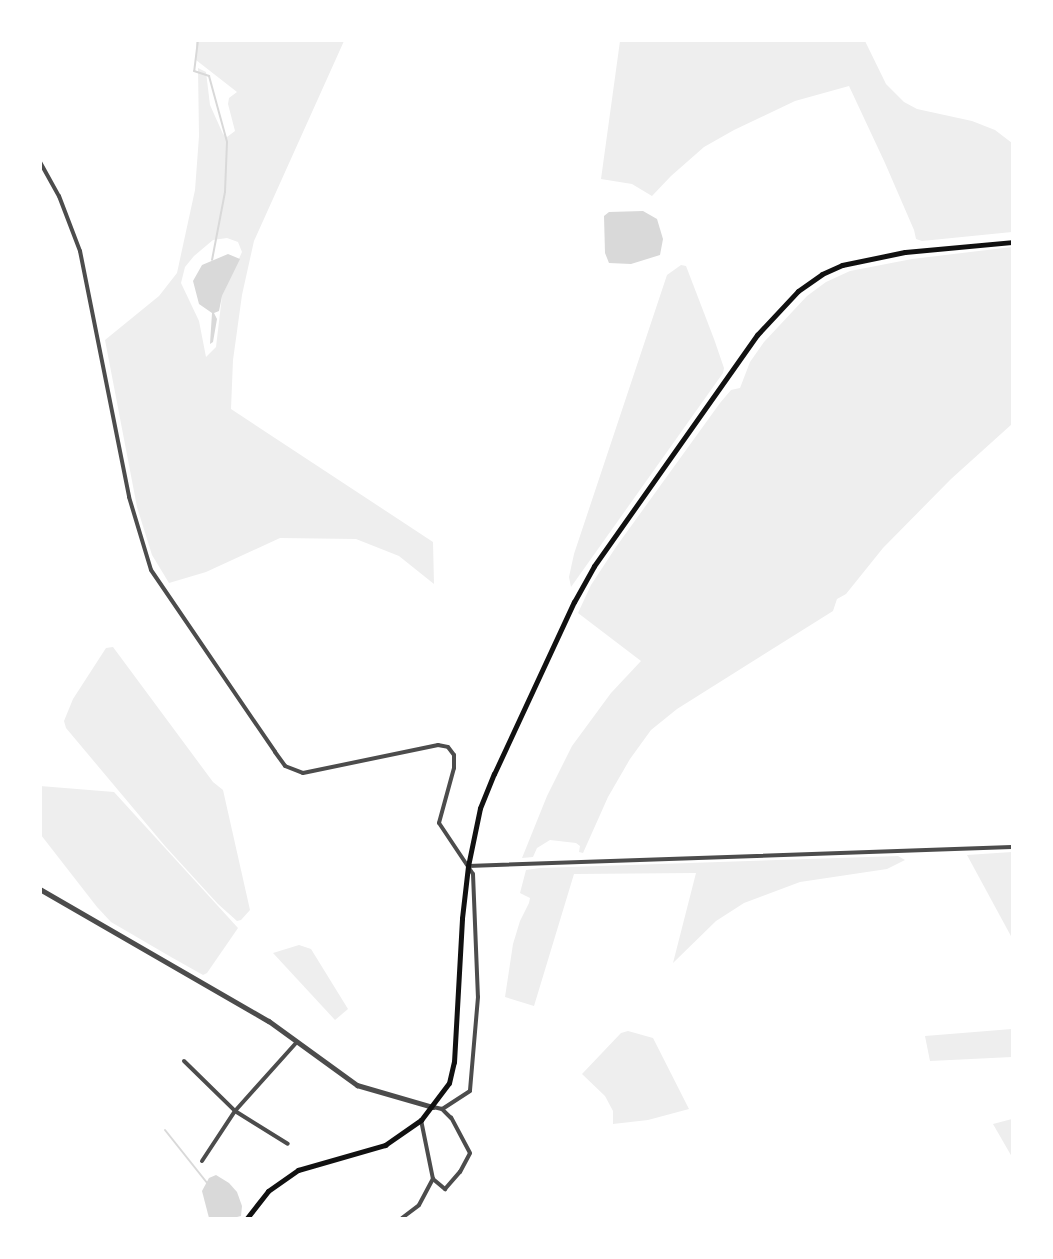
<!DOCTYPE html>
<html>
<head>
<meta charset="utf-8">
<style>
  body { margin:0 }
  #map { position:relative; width:1053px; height:1259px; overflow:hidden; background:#fff; font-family:Cabin,sans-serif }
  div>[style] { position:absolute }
  .green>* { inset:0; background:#eee }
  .water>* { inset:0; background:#d9d9d9 }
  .stream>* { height:2px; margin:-1px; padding:0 1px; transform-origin:1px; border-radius:1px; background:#d9d9d9 }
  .minor>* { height:4px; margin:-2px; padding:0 2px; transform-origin:2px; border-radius:2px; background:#4c4c4c }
  .tertiary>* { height:4.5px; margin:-2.25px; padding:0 2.25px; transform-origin:2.25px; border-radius:2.25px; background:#4c4c4c }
  .secondary>* { height:5px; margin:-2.5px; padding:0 2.5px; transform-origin:2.5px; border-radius:2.5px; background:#111 }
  span { translate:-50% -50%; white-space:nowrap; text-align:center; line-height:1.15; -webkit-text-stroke:5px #fff; paint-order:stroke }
  .frame { position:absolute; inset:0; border:42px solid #fff; pointer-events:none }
</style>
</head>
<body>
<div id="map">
  <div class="green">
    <i style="clip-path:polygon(evenodd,196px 41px,344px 41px,254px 241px,242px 295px,233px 360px,231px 409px,433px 542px,434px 584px,399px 556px,356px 539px,280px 538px,206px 572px,169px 583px,152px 555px,137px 507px,105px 340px,159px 296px,177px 273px,195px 190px,199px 136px,198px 68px,206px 72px,210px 105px,223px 134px,227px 137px,235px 131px,228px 104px,229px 98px,237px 92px,196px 60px,196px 41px,227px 238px,238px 242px,242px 252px,222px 296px,216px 347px,206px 357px,199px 321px,181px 283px,185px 267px,194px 256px,213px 240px,227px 238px)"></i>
    <i style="clip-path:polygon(620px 41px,865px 41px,886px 84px,904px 102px,917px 109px,972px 121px,995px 130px,1012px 143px,1012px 232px,922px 241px,916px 239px,914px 230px,885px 163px,849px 86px,795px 101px,734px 130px,704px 147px,671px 176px,652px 196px,632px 184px,601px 179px)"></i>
    <i style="clip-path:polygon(1012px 247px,1012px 424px,951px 479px,883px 548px,846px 594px,837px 599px,833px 611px,677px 709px,651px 730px,630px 759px,608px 797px,583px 853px,579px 852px,580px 846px,576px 843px,550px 840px,537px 848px,533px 857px,522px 858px,547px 796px,572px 746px,611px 693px,641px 661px,578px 613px,591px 585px,616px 547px,720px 403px,731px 390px,740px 388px,750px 362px,764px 342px,807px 296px,826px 282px,850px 271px,912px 259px)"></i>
    <i style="clip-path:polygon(681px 265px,686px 266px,714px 339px,724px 368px,723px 373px,571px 587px,569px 577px,574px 554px,667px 275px)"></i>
    <i style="clip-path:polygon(113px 647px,213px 782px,223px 790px,250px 910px,241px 920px,237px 921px,218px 904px,165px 846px,66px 728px,64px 721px,73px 699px,106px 648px)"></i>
    <i style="clip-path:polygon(40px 786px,114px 792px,238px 928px,207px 973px,203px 975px,171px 957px,111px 922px,97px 907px,41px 835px)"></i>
    <i style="clip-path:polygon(1012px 852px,1012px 938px,967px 855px)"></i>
    <i style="clip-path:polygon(898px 856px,905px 860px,887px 869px,800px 882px,744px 903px,716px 921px,673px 963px,696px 873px,574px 874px,534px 1006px,505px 997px,513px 944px,520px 921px,529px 903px,530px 898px,520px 893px,526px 870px,540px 868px)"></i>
    <i style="clip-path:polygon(299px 945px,311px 949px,348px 1009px,335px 1020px,273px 953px)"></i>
    <i style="clip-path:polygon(1012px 1029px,1012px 1057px,930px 1061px,925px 1036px)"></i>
    <i style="clip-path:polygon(628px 1031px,653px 1038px,689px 1109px,648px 1120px,613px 1124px,613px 1111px,605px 1096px,582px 1074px,621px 1033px)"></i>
    <i style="clip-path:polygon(1012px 1119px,1012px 1157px,993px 1124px)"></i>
  </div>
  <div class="water">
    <i style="clip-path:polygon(643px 211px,657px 219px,663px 239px,660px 255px,631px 264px,609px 263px,605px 253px,604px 216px,609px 212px)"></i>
    <i style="clip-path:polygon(228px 254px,240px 259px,222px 296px,219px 311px,214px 313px,217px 319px,213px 342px,210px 344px,212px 313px,199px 304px,193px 281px,202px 265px)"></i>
    <i style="clip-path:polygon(216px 1175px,229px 1183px,237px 1192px,242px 1206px,241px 1216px,233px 1218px,209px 1218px,202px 1191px,209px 1178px)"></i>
  </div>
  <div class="stream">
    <i style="left:198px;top:40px;width:31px;rotate:97deg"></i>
    <i style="left:194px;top:71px;width:16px;rotate:18deg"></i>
    <i style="left:209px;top:76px;width:68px;rotate:74.7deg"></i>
    <i style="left:227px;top:142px;width:50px;rotate:92.3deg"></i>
    <i style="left:225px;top:192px;width:69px;rotate:100.8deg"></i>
    <i style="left:165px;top:1130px;width:69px;rotate:51.5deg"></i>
  </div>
  <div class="minor">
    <i style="left:40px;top:162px;width:39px;rotate:61deg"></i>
    <i style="left:59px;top:196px;width:59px;rotate:69.1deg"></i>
    <i style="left:80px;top:251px;width:251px;rotate:78.7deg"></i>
    <i style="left:129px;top:497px;width:76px;rotate:73.2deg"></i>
    <i style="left:151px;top:570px;width:220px;rotate:55.7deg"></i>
    <i style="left:275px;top:752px;width:17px;rotate:54deg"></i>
    <i style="left:285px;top:766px;width:19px;rotate:21deg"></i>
    <i style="left:303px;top:773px;width:138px;rotate:-11.7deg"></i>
    <i style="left:438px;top:745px;width:10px;rotate:11deg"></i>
    <i style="left:448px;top:747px;width:10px;rotate:53deg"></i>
    <i style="left:454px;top:755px;width:13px;rotate:90deg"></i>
    <i style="left:454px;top:768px;width:57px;rotate:105.3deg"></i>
    <i style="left:439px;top:823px;width:61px;rotate:56.3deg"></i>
    <i style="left:473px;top:874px;width:123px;rotate:87.7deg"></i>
    <i style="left:478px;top:997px;width:94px;rotate:94.9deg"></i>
    <i style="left:470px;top:1091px;width:33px;rotate:147deg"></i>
    <i style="left:468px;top:866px;width:544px;rotate:-2deg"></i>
    <i style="left:184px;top:1061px;width:71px;rotate:44.4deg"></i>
    <i style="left:235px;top:1111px;width:62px;rotate:31.9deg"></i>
    <i style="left:421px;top:1120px;width:60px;rotate:78.5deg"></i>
    <i style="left:433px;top:1179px;width:16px;rotate:40deg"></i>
    <i style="left:445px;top:1189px;width:23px;rotate:-49deg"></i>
    <i style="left:460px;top:1172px;width:21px;rotate:-62deg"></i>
    <i style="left:470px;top:1153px;width:40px;rotate:-118deg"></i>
    <i style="left:451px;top:1118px;width:13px;rotate:-135deg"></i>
    <i style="left:442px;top:1109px;width:9px;rotate:-167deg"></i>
    <i style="left:202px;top:1161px;width:60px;rotate:-56.6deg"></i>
    <i style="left:235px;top:1111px;width:93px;rotate:-48.1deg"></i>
    <i style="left:402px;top:1218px;width:21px;rotate:-37deg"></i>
    <i style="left:419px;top:1205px;width:30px;rotate:-62deg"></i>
  </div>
  <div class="tertiary">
    <i style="left:40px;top:889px;width:264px;rotate:30deg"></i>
    <i style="left:269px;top:1021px;width:109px;rotate:36deg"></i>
    <i style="left:357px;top:1085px;width:79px;rotate:16.1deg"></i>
  </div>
  <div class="secondary">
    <i style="left:247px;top:1218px;width:34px;rotate:-52deg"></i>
    <i style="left:268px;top:1191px;width:37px;rotate:-35deg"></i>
    <i style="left:298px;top:1170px;width:91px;rotate:-16deg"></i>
    <i style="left:385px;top:1145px;width:44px;rotate:-34.8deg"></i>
    <i style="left:421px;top:1120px;width:46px;rotate:-52.9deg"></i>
    <i style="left:449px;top:1083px;width:22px;rotate:-77deg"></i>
    <i style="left:454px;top:1062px;width:144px;rotate:-86.8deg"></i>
    <i style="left:462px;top:918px;width:52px;rotate:-83.4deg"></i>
    <i style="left:468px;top:866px;width:59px;rotate:-78.3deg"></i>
    <i style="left:480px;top:808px;width:37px;rotate:-68deg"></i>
    <i style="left:494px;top:774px;width:190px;rotate:-65.1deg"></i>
    <i style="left:574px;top:602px;width:41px;rotate:-60.9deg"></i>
    <i style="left:594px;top:566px;width:283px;rotate:-54.8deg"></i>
    <i style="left:757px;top:335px;width:60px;rotate:-47deg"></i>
    <i style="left:798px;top:291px;width:29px;rotate:-35deg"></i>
    <i style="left:822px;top:274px;width:22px;rotate:-24deg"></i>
    <i style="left:842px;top:265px;width:64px;rotate:-11.7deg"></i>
    <i style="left:905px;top:252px;width:107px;rotate:-5.3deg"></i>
  </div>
  <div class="frame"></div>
</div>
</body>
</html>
